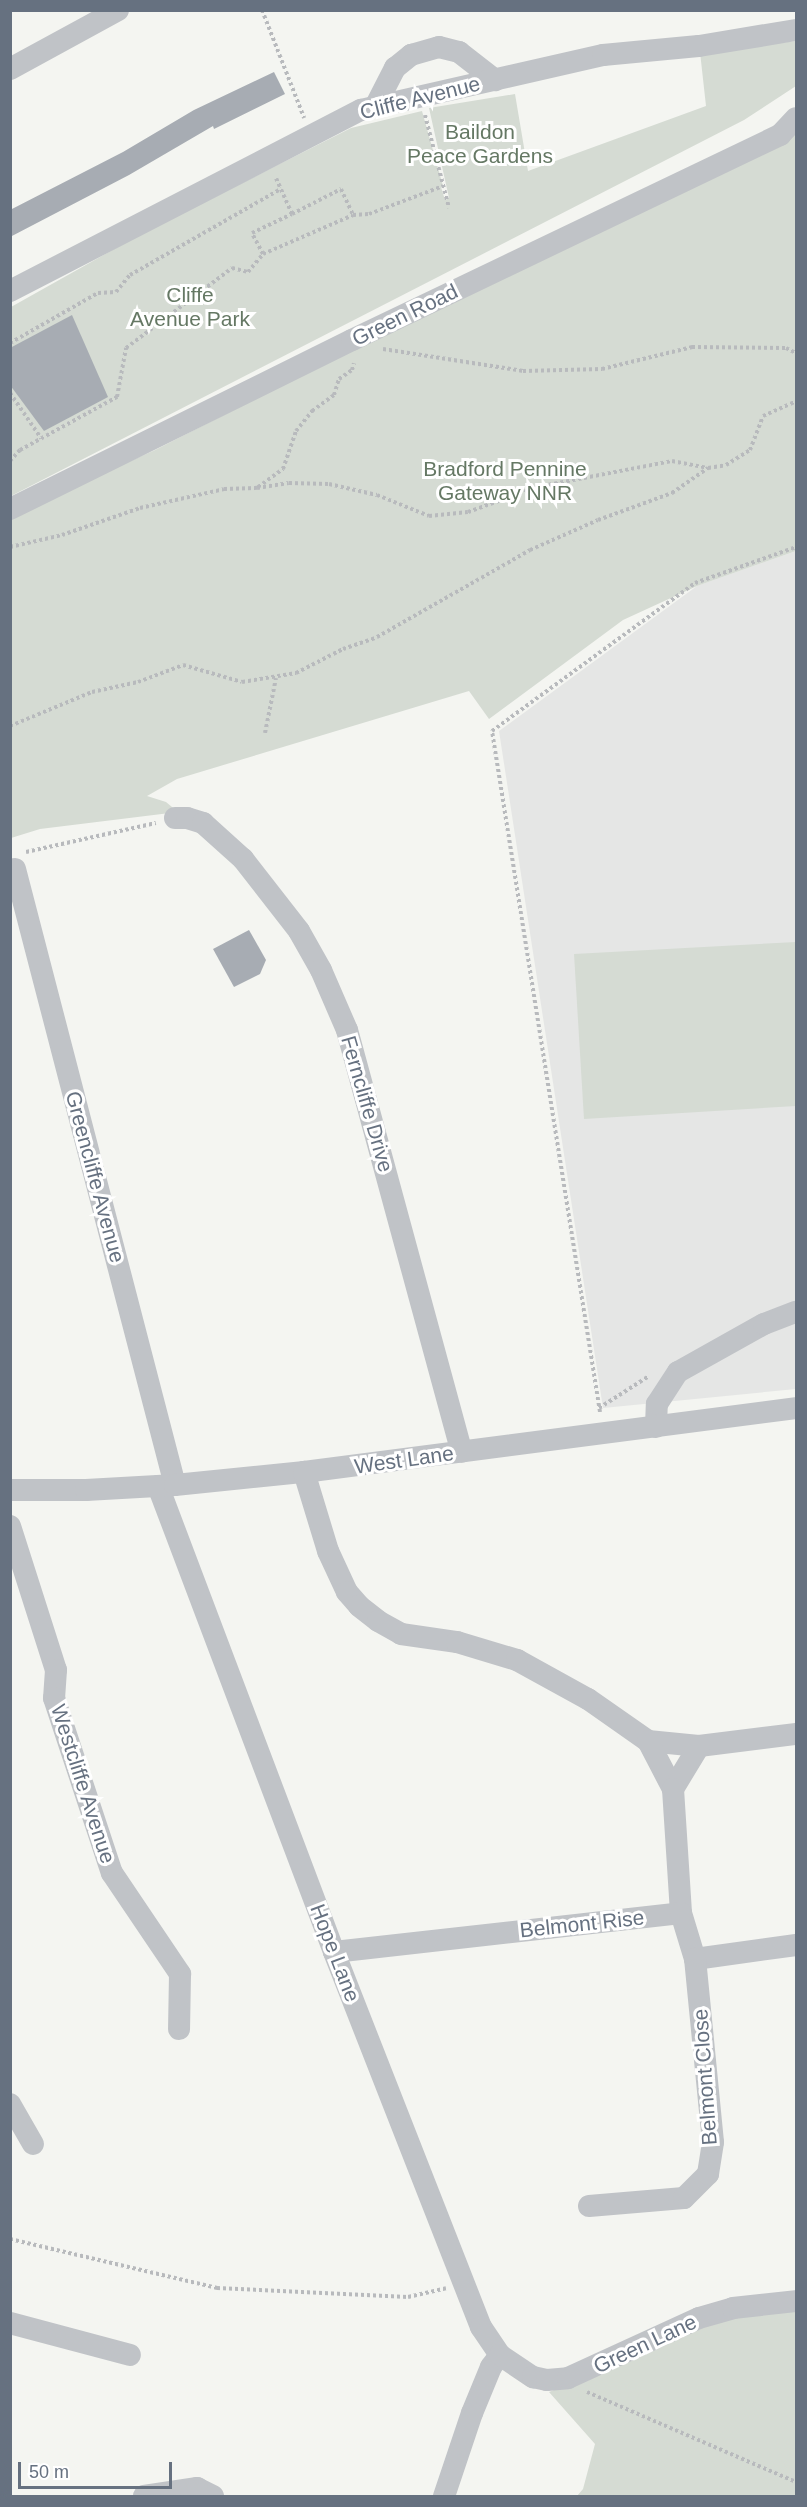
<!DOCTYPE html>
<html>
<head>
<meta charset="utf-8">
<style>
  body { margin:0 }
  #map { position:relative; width:807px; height:2507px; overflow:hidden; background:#f4f5f1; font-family:Helvetica,sans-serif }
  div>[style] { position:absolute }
  .built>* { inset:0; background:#e5e6e5 }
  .green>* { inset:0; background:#d5dbd3 }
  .building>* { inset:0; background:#a7acb3 }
  .path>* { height:4px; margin-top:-2px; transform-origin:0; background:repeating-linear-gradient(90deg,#b8babd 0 3px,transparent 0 6px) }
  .minor>* { height:22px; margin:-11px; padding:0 11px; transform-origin:11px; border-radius:11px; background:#c0c3c7 }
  span { translate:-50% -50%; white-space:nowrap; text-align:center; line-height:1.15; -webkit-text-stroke:6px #fff; paint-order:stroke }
  .street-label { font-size:21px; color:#667180 }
  .park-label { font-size:21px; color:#657864 }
  .frame { position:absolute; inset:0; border:12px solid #667180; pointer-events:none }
  .scale { position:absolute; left:18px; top:2462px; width:154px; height:27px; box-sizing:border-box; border:3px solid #667180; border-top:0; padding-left:8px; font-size:18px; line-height:21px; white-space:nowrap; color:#667180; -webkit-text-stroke:4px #fff; paint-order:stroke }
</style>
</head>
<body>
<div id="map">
  <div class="built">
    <i style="clip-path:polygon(796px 551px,796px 1389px,603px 1408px,499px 731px,697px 586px)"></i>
  </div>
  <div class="green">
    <i style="clip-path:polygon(796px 41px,796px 86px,744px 120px,11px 496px,11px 307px,141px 234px,351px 128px,422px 111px,443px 186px,441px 187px,445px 200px,449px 198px,429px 108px,515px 94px,528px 171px,706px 106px,700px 52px)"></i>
    <i style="clip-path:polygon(796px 126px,796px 551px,697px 586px,623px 620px,489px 719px,469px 691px,177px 779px,147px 796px,166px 802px,178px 812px,40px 829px,11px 838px,11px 515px,155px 450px,504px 272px)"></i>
    <i style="clip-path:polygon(796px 942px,796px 1106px,584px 1119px,574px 954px)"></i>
    <i style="clip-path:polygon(796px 2308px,796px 2496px,577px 2496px,583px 2489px,595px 2444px,549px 2392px,727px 2318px)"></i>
  </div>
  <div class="building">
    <i style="clip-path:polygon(274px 72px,285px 94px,214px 129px,213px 126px,129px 175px,10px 237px,10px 210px,123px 152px,194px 110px)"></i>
    <i style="clip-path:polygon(72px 315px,108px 397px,44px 431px,10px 385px,10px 348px)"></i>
    <i style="clip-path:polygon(249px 930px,266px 960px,260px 974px,234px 987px,213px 949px)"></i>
  </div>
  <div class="path">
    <i style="left:262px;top:10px;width:116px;rotate:68.7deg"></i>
    <i style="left:425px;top:115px;width:96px;rotate:75.5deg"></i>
    <i style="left:292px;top:214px;width:55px;rotate:-27deg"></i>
    <i style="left:341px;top:189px;width:29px;rotate:65deg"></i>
    <i style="left:263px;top:254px;width:98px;rotate:-23.4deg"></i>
    <i style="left:353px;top:215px;width:16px;rotate:-4deg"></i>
    <i style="left:369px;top:214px;width:79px;rotate:-20.7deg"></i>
    <i style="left:10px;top:343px;width:101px;rotate:-29.6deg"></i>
    <i style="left:98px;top:293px;width:18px;rotate:-3deg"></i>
    <i style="left:116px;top:292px;width:22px;rotate:-51deg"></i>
    <i style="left:130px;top:275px;width:174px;rotate:-29.7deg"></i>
    <i style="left:383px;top:349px;width:142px;rotate:8.9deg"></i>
    <i style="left:523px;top:371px;width:79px;rotate:-1.5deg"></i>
    <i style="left:602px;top:369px;width:93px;rotate:-13.7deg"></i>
    <i style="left:692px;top:347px;width:94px;rotate:0.6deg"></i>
    <i style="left:786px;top:348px;width:11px;rotate:27deg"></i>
    <i style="left:10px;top:393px;width:55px;rotate:55.4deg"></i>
    <i style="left:10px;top:461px;width:15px;rotate:-48deg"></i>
    <i style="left:20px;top:450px;width:111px;rotate:-28.7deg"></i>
    <i style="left:117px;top:397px;width:50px;rotate:-79.6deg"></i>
    <i style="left:126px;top:348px;width:133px;rotate:-37deg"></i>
    <i style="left:232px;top:268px;width:16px;rotate:14deg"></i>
    <i style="left:248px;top:272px;width:23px;rotate:-50deg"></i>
    <i style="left:263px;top:254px;width:24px;rotate:-118deg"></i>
    <i style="left:252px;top:233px;width:44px;rotate:-25.4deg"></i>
    <i style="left:292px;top:214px;width:39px;rotate:-114deg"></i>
    <i style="left:258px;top:487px;width:31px;rotate:-36deg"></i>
    <i style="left:283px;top:469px;width:40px;rotate:-71.1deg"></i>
    <i style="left:296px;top:431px;width:26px;rotate:-51deg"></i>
    <i style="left:312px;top:411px;width:27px;rotate:-36deg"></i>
    <i style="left:334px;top:395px;width:17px;rotate:-73deg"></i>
    <i style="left:339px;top:379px;width:16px;rotate:-35deg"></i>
    <i style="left:352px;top:370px;width:7px;rotate:-74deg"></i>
    <i style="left:10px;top:547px;width:53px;rotate:-13deg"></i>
    <i style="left:62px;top:535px;width:83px;rotate:-19.1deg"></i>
    <i style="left:140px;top:508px;width:86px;rotate:-12.7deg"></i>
    <i style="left:224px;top:489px;width:33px;rotate:-2deg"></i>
    <i style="left:257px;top:488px;width:32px;rotate:-9deg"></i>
    <i style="left:289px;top:483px;width:40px;rotate:1.4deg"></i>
    <i style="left:329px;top:484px;width:49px;rotate:12.9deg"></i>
    <i style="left:377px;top:495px;width:56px;rotate:22deg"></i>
    <i style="left:429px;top:516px;width:39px;rotate:-6deg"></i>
    <i style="left:468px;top:512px;width:73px;rotate:-19.9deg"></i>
    <i style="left:537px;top:487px;width:137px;rotate:-10.9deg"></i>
    <i style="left:672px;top:461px;width:36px;rotate:11deg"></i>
    <i style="left:10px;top:726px;width:89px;rotate:-22.5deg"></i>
    <i style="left:92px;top:692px;width:47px;rotate:-12.3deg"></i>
    <i style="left:138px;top:682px;width:48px;rotate:-20.7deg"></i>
    <i style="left:183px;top:665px;width:61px;rotate:16.1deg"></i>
    <i style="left:242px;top:682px;width:55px;rotate:-9.5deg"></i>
    <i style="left:296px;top:673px;width:53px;rotate:-27.1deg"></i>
    <i style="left:343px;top:649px;width:36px;rotate:-19deg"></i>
    <i style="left:377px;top:637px;width:176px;rotate:-29.6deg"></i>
    <i style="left:530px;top:550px;width:74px;rotate:-23.8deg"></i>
    <i style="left:598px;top:520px;width:79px;rotate:-20deg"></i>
    <i style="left:672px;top:493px;width:44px;rotate:-34.8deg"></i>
    <i style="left:708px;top:468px;width:18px;rotate:-9deg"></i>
    <i style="left:726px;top:465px;width:28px;rotate:-32deg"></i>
    <i style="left:750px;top:450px;width:36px;rotate:-69deg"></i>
    <i style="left:763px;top:416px;width:36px;rotate:-24deg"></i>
    <i style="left:265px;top:733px;width:56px;rotate:-78.7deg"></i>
    <i style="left:26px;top:852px;width:133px;rotate:-12.6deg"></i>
    <i style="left:599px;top:1408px;width:59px;rotate:-32.6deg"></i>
    <i style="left:600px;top:1412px;width:690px;rotate:-99.01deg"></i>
    <i style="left:492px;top:731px;width:251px;rotate:-36.1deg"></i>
    <i style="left:695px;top:583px;width:107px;rotate:-19.6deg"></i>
    <i style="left:10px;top:2239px;width:213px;rotate:13.3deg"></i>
    <i style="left:217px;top:2288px;width:191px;rotate:2.7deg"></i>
    <i style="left:408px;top:2297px;width:39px;rotate:-13deg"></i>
    <i style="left:587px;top:2392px;width:228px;rotate:23.3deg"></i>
  </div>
  <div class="minor">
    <i style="left:10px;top:69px;width:123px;rotate:-28.6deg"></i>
    <i style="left:375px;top:107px;width:44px;rotate:-62.9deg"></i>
    <i style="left:395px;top:68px;width:21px;rotate:-39deg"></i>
    <i style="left:411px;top:55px;width:29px;rotate:-16deg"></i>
    <i style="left:439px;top:47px;width:21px;rotate:14deg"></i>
    <i style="left:459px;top:52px;width:46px;rotate:37.9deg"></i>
    <i style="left:10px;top:291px;width:395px;rotate:-27.3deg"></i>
    <i style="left:361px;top:110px;width:248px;rotate:-12.8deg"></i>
    <i style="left:603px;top:55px;width:96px;rotate:-5.4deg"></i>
    <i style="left:699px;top:46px;width:98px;rotate:-9.4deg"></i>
    <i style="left:10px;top:509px;width:381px;rotate:-26.3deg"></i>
    <i style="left:352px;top:340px;width:475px;rotate:-25.6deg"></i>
    <i style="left:780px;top:135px;width:23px;rotate:-47deg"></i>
    <i style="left:175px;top:818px;width:12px"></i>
    <i style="left:187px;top:818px;width:17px;rotate:17deg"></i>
    <i style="left:203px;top:823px;width:54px;rotate:42deg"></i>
    <i style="left:243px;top:859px;width:91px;rotate:52.1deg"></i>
    <i style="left:299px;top:931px;width:45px;rotate:60.6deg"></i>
    <i style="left:321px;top:970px;width:65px;rotate:66.6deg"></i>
    <i style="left:347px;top:1030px;width:437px;rotate:74.8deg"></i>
    <i style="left:15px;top:869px;width:636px;rotate:75.44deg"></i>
    <i style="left:656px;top:1427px;width:23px;rotate:-88deg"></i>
    <i style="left:657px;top:1404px;width:38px;rotate:-57deg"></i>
    <i style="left:678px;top:1372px;width:98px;rotate:-29.2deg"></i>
    <i style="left:764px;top:1324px;width:34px;rotate:-21deg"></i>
    <i style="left:304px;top:1472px;width:83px;rotate:73.1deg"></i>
    <i style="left:328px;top:1551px;width:45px;rotate:65.1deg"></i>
    <i style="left:347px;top:1592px;width:18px;rotate:49deg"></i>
    <i style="left:359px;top:1606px;width:24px;rotate:38deg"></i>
    <i style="left:378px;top:1621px;width:26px;rotate:29deg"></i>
    <i style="left:401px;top:1634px;width:57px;rotate:8.1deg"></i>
    <i style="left:457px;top:1642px;width:63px;rotate:16.7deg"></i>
    <i style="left:517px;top:1660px;width:81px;rotate:28.8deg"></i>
    <i style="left:588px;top:1699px;width:73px;rotate:35deg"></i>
    <i style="left:648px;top:1741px;width:51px;rotate:5.6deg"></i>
    <i style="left:699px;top:1746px;width:98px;rotate:-7.1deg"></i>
    <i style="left:158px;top:1486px;width:498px;rotate:69.3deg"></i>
    <i style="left:334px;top:1952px;width:403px;rotate:68.6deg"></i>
    <i style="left:481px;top:2327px;width:34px;rotate:56deg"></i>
    <i style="left:500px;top:2355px;width:15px;rotate:127deg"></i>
    <i style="left:491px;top:2367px;width:50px;rotate:112.4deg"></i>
    <i style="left:472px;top:2413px;width:88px;rotate:108.6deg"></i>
    <i style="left:10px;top:1490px;width:76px"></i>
    <i style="left:86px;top:1490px;width:89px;rotate:-3.2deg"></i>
    <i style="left:175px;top:1485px;width:130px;rotate:-5.8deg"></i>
    <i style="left:304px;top:1472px;width:496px;rotate:-7.4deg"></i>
    <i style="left:10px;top:1526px;width:151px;rotate:72.3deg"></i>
    <i style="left:56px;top:1670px;width:28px;rotate:94deg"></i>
    <i style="left:54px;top:1698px;width:184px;rotate:71.7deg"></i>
    <i style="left:112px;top:1873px;width:122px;rotate:56deg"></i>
    <i style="left:180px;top:1974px;width:55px;rotate:91deg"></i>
    <i style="left:648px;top:1741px;width:54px;rotate:62.5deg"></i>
    <i style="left:673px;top:1789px;width:50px;rotate:-58.8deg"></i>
    <i style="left:673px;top:1789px;width:124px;rotate:86.3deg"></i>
    <i style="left:334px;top:1952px;width:349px;rotate:-6.4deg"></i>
    <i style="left:681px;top:1913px;width:48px;rotate:73.1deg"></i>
    <i style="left:695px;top:1959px;width:102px;rotate:-7.9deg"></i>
    <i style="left:10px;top:2104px;width:46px;rotate:60.1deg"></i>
    <i style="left:589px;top:2206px;width:95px;rotate:-4.8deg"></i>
    <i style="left:684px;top:2198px;width:34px;rotate:-45deg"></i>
    <i style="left:708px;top:2174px;width:32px;rotate:-81deg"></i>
    <i style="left:713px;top:2142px;width:184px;rotate:-95.6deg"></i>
    <i style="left:10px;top:2323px;width:124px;rotate:14.9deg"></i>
    <i style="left:500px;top:2355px;width:40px;rotate:34deg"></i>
    <i style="left:533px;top:2377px;width:14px;rotate:12deg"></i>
    <i style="left:547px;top:2380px;width:21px;rotate:-5deg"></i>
    <i style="left:568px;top:2378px;width:144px;rotate:-24.6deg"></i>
    <i style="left:699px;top:2318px;width:35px;rotate:-16deg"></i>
    <i style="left:733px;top:2308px;width:63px;rotate:-6.3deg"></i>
    <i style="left:144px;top:2496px;width:54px;rotate:-8.6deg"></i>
    <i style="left:197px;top:2488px;width:18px;rotate:27deg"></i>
  </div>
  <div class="street-label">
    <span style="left:420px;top:98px;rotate:-14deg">Cliffe Avenue</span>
    <span style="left:405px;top:315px;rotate:-26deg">Green Road</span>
    <span style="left:367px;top:1104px;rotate:74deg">Ferncliffe Drive</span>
    <span style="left:95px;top:1177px;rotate:75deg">Greencliffe Avenue</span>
    <span style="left:404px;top:1460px;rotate:-8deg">West Lane</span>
    <span style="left:83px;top:1784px;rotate:72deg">Westcliffe Avenue</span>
    <span style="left:582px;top:1924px;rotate:-6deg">Belmont Rise</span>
    <span style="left:335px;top:1953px;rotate:69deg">Hope Lane</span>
    <span style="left:705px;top:2077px;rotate:-94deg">Belmont Close</span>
    <span style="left:645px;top:2344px;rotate:-25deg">Green Lane</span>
  </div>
  <div class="park-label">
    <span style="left:480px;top:144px">Baildon<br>Peace Gardens</span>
    <span style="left:190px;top:307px">Cliffe<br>Avenue Park</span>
    <span style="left:505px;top:481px">Bradford Pennine<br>Gateway NNR</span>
  </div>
  <div class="frame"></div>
  <div class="scale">50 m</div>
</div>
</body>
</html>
